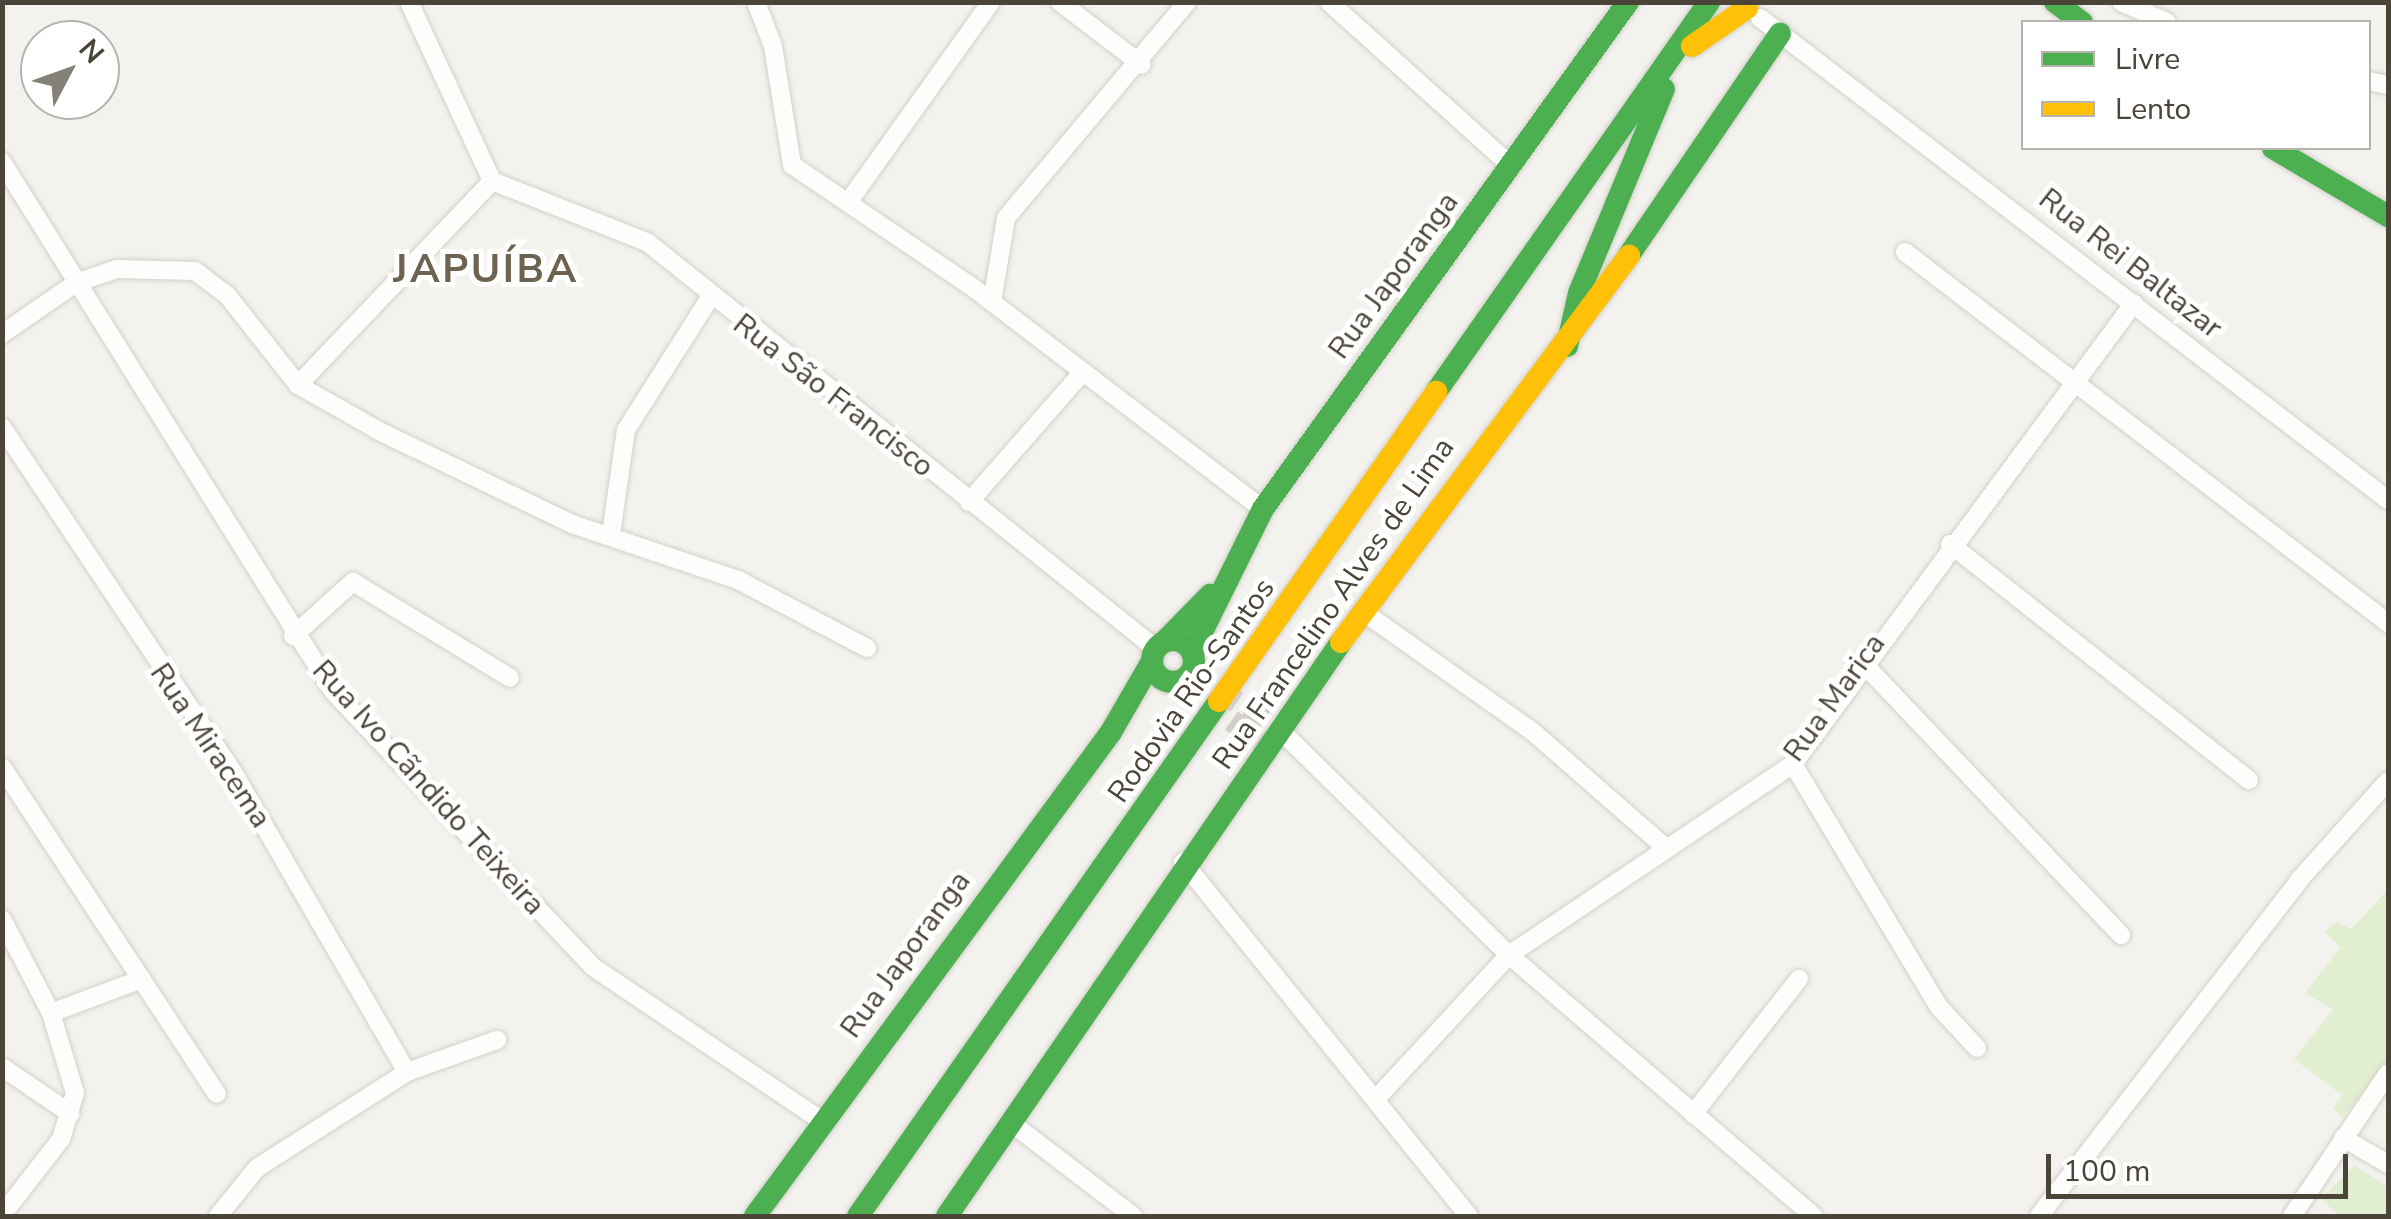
<!DOCTYPE html>
<html>
<head>
<meta charset="utf-8">
<style>
  body { margin:0 }
  #map { position:relative; width:2391px; height:1219px; overflow:hidden; background:#f4f2ee; font-family:"Nunito Sans",sans-serif }
  div>[style] { position:absolute }
  .green>* { inset:0; background:#e1eecf }
  .secondary-tunnel>* { height:22px; margin-top:-11px; transform-origin:0; background:repeating-linear-gradient(90deg,#d2cfca 0 22px,transparent 0 33px) }
  .roads { filter:drop-shadow(0 0 2px #d2d0cb) drop-shadow(0 0 2px #d2d0cb) }
  .street>* { height:18px; margin:-9px; padding:0 9px; transform-origin:9px; border-radius:9px; background:#fdfdfc }
  .fast>* { height:22px; margin:-11px; padding:0 11px; transform-origin:11px; border-radius:11px; background:#4caf50 }
  .fast>.ring { margin:-11px; padding:0; box-sizing:content-box; background:none; border:22px solid #4caf50; border-radius:50% }
  .slow>* { height:22px; margin:-11px; padding:0 11px; transform-origin:11px; border-radius:11px; background:#ffc107 }
  span { translate:-50% -50%; white-space:nowrap; text-align:center; line-height:1.15; -webkit-text-stroke:10px #fff; paint-order:stroke }
  .street-label { font-size:30px; color:#4b4439 }
  .district-label { font-size:40px; color:#6e6250; font-weight:700; letter-spacing:2.5px }
  .frame { position:absolute; inset:0; border:5px solid #4b4439; pointer-events:none }
  .legend { position:absolute; left:2021px; top:20px; width:350px; height:130px; box-sizing:border-box; background:#fff; border:2px solid #b7b4b0; margin:0; padding:12px 18px; list-style:none; font-size:30px; color:#4b4439 }
  .legend li { display:flex; align-items:center; gap:20px; height:50px }
  .legend b { width:50px; border:2px solid #b7b4b0 }
  .north { position:absolute; left:20px; top:20px; width:100px; height:100px; box-sizing:border-box; background:#fff; border:2px solid #b7b4b0; border-radius:50%; rotate:49deg; font-size:28px; font-weight:700; line-height:40px; text-align:center; color:#4b4439 }
  .north::after { content:''; display:block; margin:auto; width:35px; height:45px; background:#868178; clip-path:polygon(50% 0,100% 100%,50% 72%,0 100%) }
  .scale { position:absolute; left:2046px; top:1154px; width:302px; height:45px; box-sizing:border-box; border:5px solid #4b4439; border-top:0; padding-left:12px; font-size:30px; line-height:35px; white-space:nowrap; color:#4b4439; -webkit-text-stroke:8px #fff; paint-order:stroke }
</style>
</head>
<body>
<div id="map">
  <div class="green">
    <i style="clip-path:polygon(2388px 890px,2388px 1064px,2342px 1117px,2333px 1108px,2342px 1095px,2294px 1059px,2333px 1009px,2305px 993px,2341px 947px,2324px 932px,2337px 922px,2351px 929px)"></i>
    <i style="clip-path:polygon(2355px 1165px,2388px 1187px,2388px 1216px,2340px 1216px,2321px 1199px)"></i>
  </div>
  <div class="secondary-tunnel">
    <i style="left:1191px;top:672px;width:110px;rotate:33.5deg"></i>
    <i style="left:1178px;top:682px;width:115px;rotate:35.8deg"></i>
  </div>
  <div class="roads">
    <div class="street">
      <i style="left:409px;top:2px;width:197px;rotate:65.1deg"></i>
      <i style="left:756px;top:2px;width:47px;rotate:68.9deg"></i>
      <i style="left:773px;top:46px;width:121px;rotate:80.9deg"></i>
      <i style="left:792px;top:165px;width:216px;rotate:34.1deg"></i>
      <i style="left:971px;top:286px;width:367px;rotate:37.4deg"></i>
      <i style="left:1060px;top:2px;width:103px;rotate:37.5deg"></i>
      <i style="left:1329px;top:2px;width:244px;rotate:42deg"></i>
      <i style="left:2121px;top:2px;width:50px;rotate:23.5deg"></i>
      <i style="left:1760px;top:18px;width:792px;rotate:37.51deg"></i>
      <i style="left:2368px;top:81px;width:20px;rotate:11deg"></i>
      <i style="left:2px;top:162px;width:624px;rotate:57.97deg"></i>
      <i style="left:333px;top:691px;width:379px;rotate:46.7deg"></i>
      <i style="left:593px;top:967px;width:276px;rotate:33.9deg"></i>
      <i style="left:492px;top:181px;width:167px;rotate:21.5deg"></i>
      <i style="left:647px;top:242px;width:650px;rotate:38.63deg"></i>
      <i style="left:849px;top:201px;width:244px;rotate:-54.5deg"></i>
      <i style="left:1905px;top:252px;width:609px;rotate:37.53deg"></i>
      <i style="left:992px;top:302px;width:85px;rotate:-80.5deg"></i>
      <i style="left:1006px;top:218px;width:282px;rotate:-50deg"></i>
      <i style="left:2px;top:334px;width:90px;rotate:-34.6deg"></i>
      <i style="left:76px;top:283px;width:43px;rotate:-18.9deg"></i>
      <i style="left:117px;top:269px;width:78px;rotate:1.5deg"></i>
      <i style="left:195px;top:271px;width:40px;rotate:37deg"></i>
      <i style="left:227px;top:295px;width:115px;rotate:51.7deg"></i>
      <i style="left:298px;top:385px;width:95px;rotate:29.5deg"></i>
      <i style="left:381px;top:432px;width:212px;rotate:25.7deg"></i>
      <i style="left:572px;top:524px;width:175px;rotate:18.6deg"></i>
      <i style="left:738px;top:580px;width:146px;rotate:27.8deg"></i>
      <i style="left:298px;top:385px;width:282px;rotate:-46.4deg"></i>
      <i style="left:2px;top:427px;width:415px;rotate:56.2deg"></i>
      <i style="left:233px;top:772px;width:347px;rotate:59.9deg"></i>
      <i style="left:969px;top:502px;width:173px;rotate:-48.8deg"></i>
      <i style="left:611px;top:534px;width:105px;rotate:-81.8deg"></i>
      <i style="left:626px;top:430px;width:155px;rotate:-57.6deg"></i>
      <i style="left:1950px;top:544px;width:381px;rotate:38.3deg"></i>
      <i style="left:1365px;top:613px;width:206px;rotate:35.3deg"></i>
      <i style="left:1533px;top:732px;width:175px;rotate:41.1deg"></i>
      <i style="left:293px;top:636px;width:81px;rotate:-42deg"></i>
      <i style="left:353px;top:582px;width:184px;rotate:31.4deg"></i>
      <i style="left:1861px;top:661px;width:378px;rotate:46.5deg"></i>
      <i style="left:1283px;top:733px;width:317px;rotate:44.5deg"></i>
      <i style="left:1509px;top:955px;width:401px;rotate:40.6deg"></i>
      <i style="left:1793px;top:764px;width:283px;rotate:59deg"></i>
      <i style="left:1939px;top:1007px;width:56px;rotate:47.2deg"></i>
      <i style="left:2px;top:767px;width:391px;rotate:56.7deg"></i>
      <i style="left:1183px;top:862px;width:455px;rotate:51.1deg"></i>
      <i style="left:2px;top:919px;width:106px;rotate:62.5deg"></i>
      <i style="left:51px;top:1013px;width:84px;rotate:73.3deg"></i>
      <i style="left:75px;top:1093px;width:48px;rotate:106.9deg"></i>
      <i style="left:61px;top:1139px;width:96px;rotate:127.8deg"></i>
      <i style="left:51px;top:1013px;width:97px;rotate:-20.5deg"></i>
      <i style="left:2px;top:1067px;width:83px;rotate:34.3deg"></i>
      <i style="left:1376px;top:1099px;width:196px;rotate:-47.3deg"></i>
      <i style="left:1509px;top:955px;width:342px;rotate:-33.9deg"></i>
      <i style="left:1793px;top:764px;width:573px;rotate:-53.51deg"></i>
      <i style="left:1693px;top:1114px;width:172px;rotate:-51.9deg"></i>
      <i style="left:1014px;top:1125px;width:150px;rotate:37.4deg"></i>
      <i style="left:2343px;top:1138px;width:52px;rotate:30deg"></i>
      <i style="left:218px;top:1216px;width:62px;rotate:-50.9deg"></i>
      <i style="left:257px;top:1168px;width:178px;rotate:-32.6deg"></i>
      <i style="left:407px;top:1072px;width:96px;rotate:-19.6deg"></i>
      <i style="left:2039px;top:1216px;width:426px;rotate:-52.2deg"></i>
      <i style="left:2300px;top:879px;width:132px;rotate:-48.1deg"></i>
      <i style="left:2292px;top:1216px;width:172px;rotate:-56.1deg"></i>
    </div>
    <div class="fast">
      <i style="left:2055px;top:2px;width:34px;rotate:37deg"></i>
      <i style="left:2273px;top:148px;width:134px;rotate:30.6deg"></i>
      <i style="left:1629px;top:255px;width:268px;rotate:-55.7deg"></i>
      <i style="left:1567px;top:346px;width:54px;rotate:-77.2deg"></i>
      <i style="left:1579px;top:293px;width:221px;rotate:-67.4deg"></i>
      <i style="left:1436px;top:392px;width:476px;rotate:-55deg"></i>
      <i class="ring" style="left:1152px;top:640px;width:20px;height:20px"></i>
      <i style="left:1164px;top:642px;width:66px;rotate:-45.6deg"></i>
      <i style="left:1192px;top:652px;width:160px;rotate:-63.6deg"></i>
      <i style="left:1263px;top:509px;width:625px;rotate:-54.25deg"></i>
      <i style="left:755px;top:1216px;width:601px;rotate:-53.66deg"></i>
      <i style="left:1111px;top:732px;width:80px;rotate:-59.9deg"></i>
      <i style="left:858px;top:1216px;width:629px;rotate:-54.97deg"></i>
      <i style="left:947px;top:1216px;width:696px;rotate:-55.53deg"></i>
    </div>
    <div class="slow">
      <i style="left:1692px;top:46px;width:67px;rotate:-34.6deg"></i>
      <i style="left:1341px;top:642px;width:482px;rotate:-53.3deg"></i>
      <i style="left:1219px;top:701px;width:378px;rotate:-54.9deg"></i>
    </div>
  </div>
  <div class="street-label">
    <span style="left:2130px;top:264px;rotate:38deg">Rua Rei Baltazar</span>
    <span style="left:1394px;top:276px;rotate:-54deg">Rua Japoranga</span>
    <span style="left:833px;top:396px;rotate:38deg">Rua São Francisco</span>
    <span style="left:1334px;top:604px;rotate:-55deg">Rua Francelino Alves de Lima</span>
    <span style="left:1192px;top:691px;rotate:-55deg">Rodovia Rio-Santos</span>
    <span style="left:1835px;top:698px;rotate:-54deg">Rua Marica</span>
    <span style="left:210px;top:746px;rotate:56deg">Rua Miracema</span>
    <span style="left:428px;top:788px;rotate:48deg">Rua Ivo Cãndido Teixeira</span>
    <span style="left:906px;top:955px;rotate:-54deg">Rua Japoranga</span>
  </div>
  <div class="district-label">
    <span style="left:486px;top:269px">JAPUÍBA</span>
  </div>
  <div class="frame"></div>
  <ul class="legend">
  <li><b style="height:12px;background:#4caf50"></b>Livre</li>
  <li><b style="height:12px;background:#ffc107"></b>Lento</li>
  </ul>
  <div class="north">N</div>
  <div class="scale">100 m</div>
</div>
</body>
</html>
